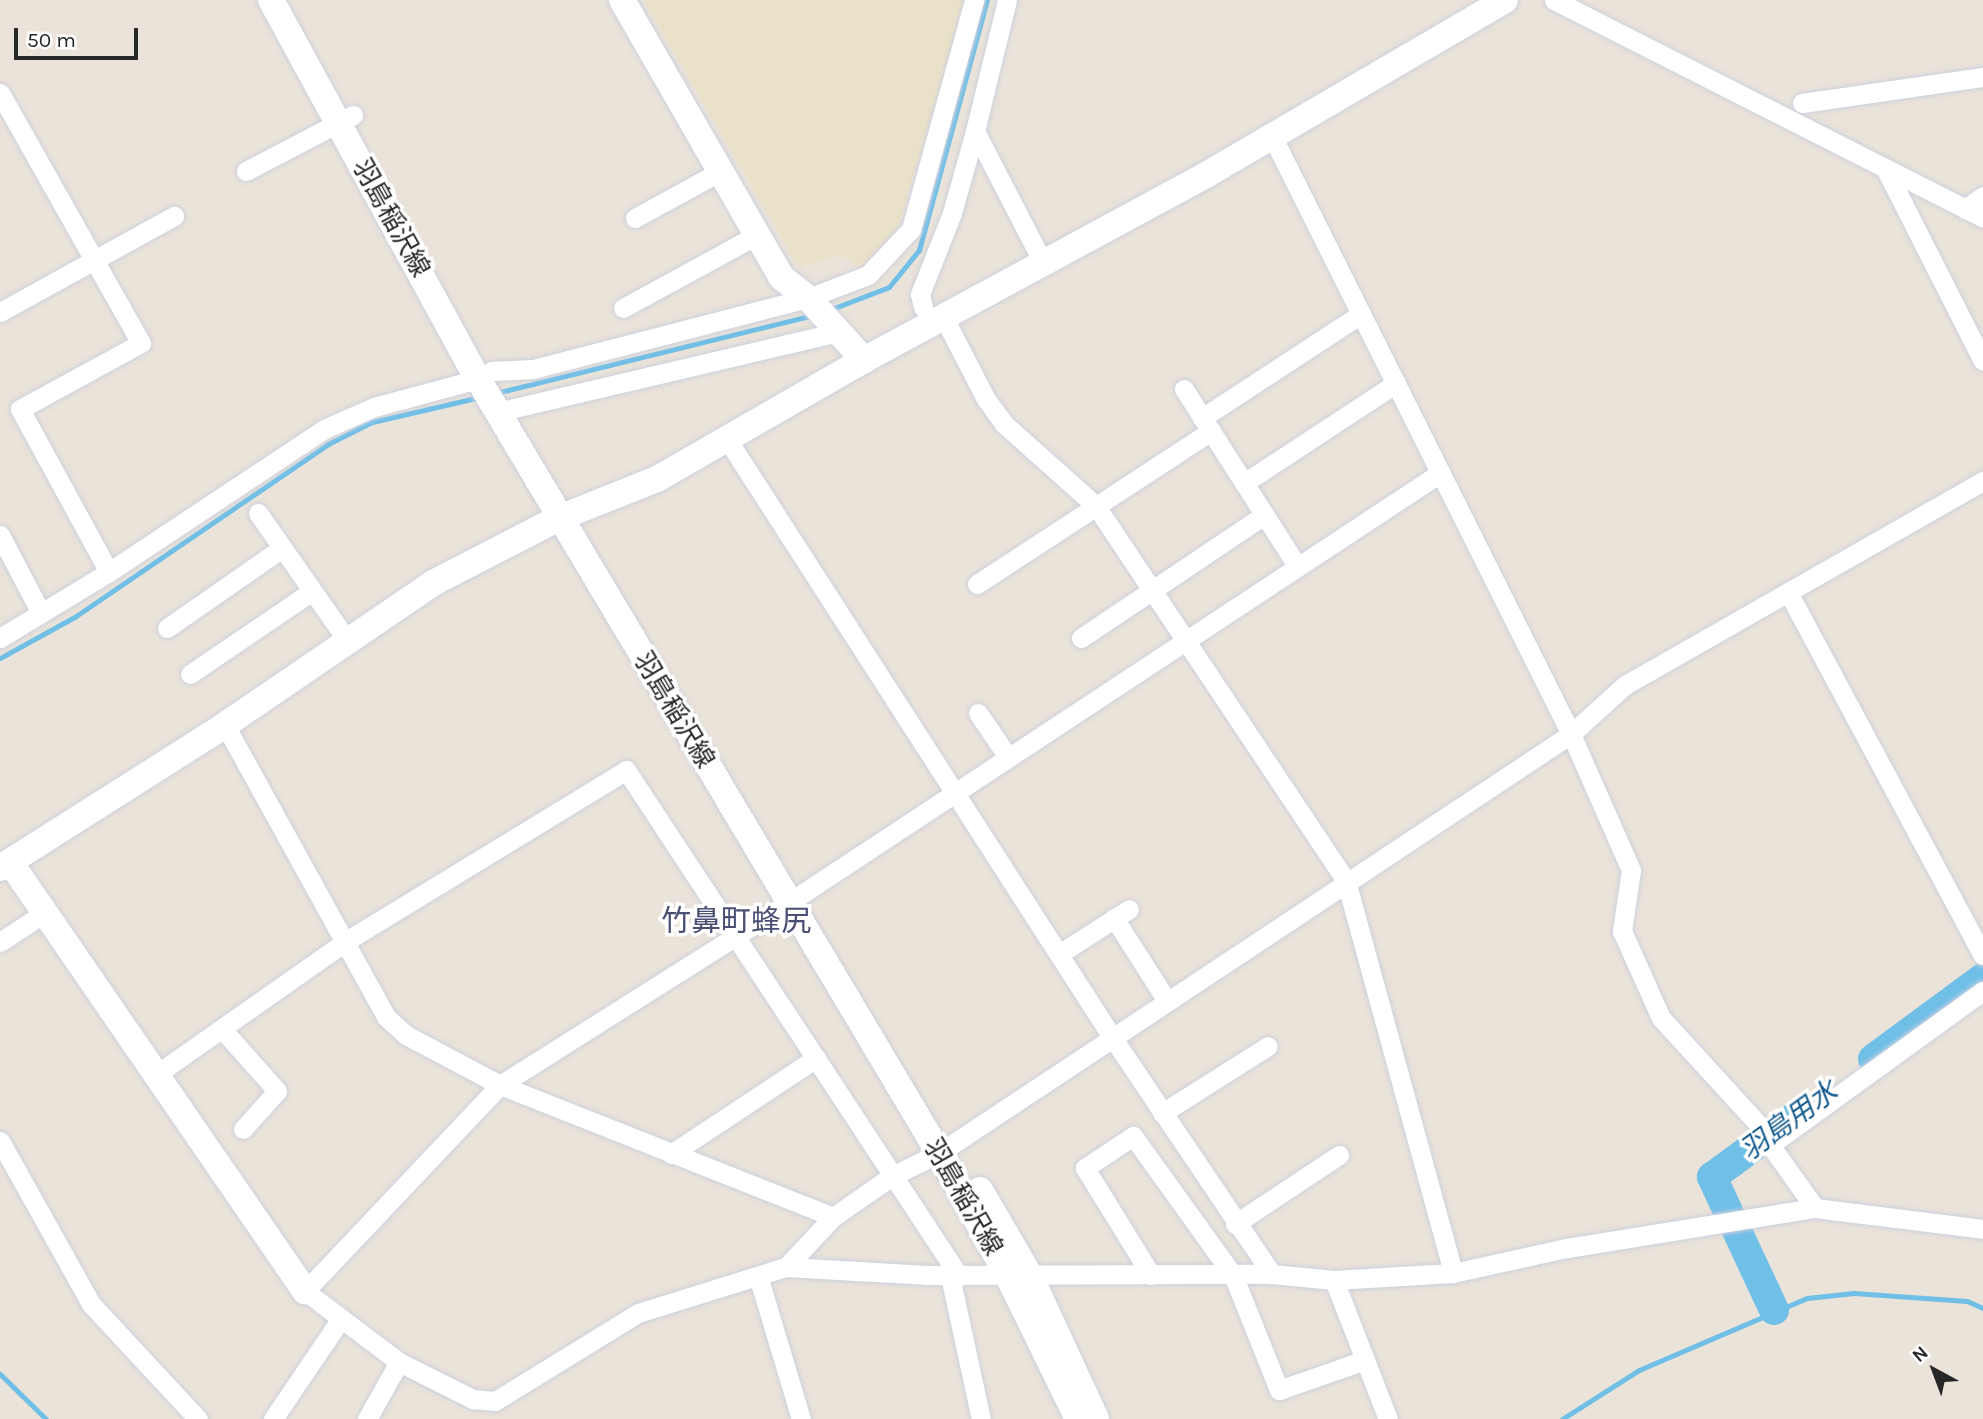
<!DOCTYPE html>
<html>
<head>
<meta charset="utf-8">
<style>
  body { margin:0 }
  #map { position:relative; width:1983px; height:1419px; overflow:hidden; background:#e9e3d9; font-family:Karla,"Noto Sans JP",sans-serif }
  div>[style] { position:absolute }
  .education>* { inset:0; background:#eae2c8 }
  .stream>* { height:5px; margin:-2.5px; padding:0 2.5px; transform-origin:2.5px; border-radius:2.5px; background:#70bfe7 }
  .river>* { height:30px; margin:-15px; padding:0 15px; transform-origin:15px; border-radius:15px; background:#70bfe7 }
  .roads { filter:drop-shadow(0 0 2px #ced0df) drop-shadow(0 0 2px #ced0df) }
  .street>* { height:19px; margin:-9.5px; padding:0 9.5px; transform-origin:9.5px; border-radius:9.5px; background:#fff }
  .secondary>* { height:26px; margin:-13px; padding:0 13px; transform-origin:13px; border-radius:13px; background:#fff }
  span { translate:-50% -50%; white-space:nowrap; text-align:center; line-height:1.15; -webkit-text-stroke:7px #fff; paint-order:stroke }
  .street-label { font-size:26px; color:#272727 }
  .water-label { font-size:28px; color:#145b8e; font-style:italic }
  .quarter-label { font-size:30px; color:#4a4f74 }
  .north { position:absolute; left:1899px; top:1335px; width:70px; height:70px; -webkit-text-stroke:5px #fff; paint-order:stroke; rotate:319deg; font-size:19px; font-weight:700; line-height:28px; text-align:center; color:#272727 }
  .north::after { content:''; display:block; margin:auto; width:24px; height:32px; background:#272727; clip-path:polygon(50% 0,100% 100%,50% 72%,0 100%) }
  .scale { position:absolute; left:14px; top:28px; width:124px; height:32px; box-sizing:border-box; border:4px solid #272727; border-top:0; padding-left:9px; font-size:21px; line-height:24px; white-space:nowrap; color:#272727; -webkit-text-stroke:5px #fff; paint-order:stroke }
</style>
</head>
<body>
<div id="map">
  <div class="education">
    <i style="clip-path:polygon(644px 0,967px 0,899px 225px,861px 269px,842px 255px,799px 267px)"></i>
  </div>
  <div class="stream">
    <i style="left:829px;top:310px;width:64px;rotate:-21deg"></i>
    <i style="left:889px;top:287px;width:48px;rotate:-51deg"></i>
    <i style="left:919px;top:250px;width:259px;rotate:-74.8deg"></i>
    <i style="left:496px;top:393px;width:326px;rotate:-13.8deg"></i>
    <i style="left:0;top:658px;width:87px;rotate:-28.9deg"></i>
    <i style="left:76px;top:616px;width:305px;rotate:-34.3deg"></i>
    <i style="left:328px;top:444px;width:49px;rotate:-26.6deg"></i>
    <i style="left:372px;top:422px;width:111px;rotate:-13deg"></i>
    <i style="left:0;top:1374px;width:64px;rotate:44.4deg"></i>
    <i style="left:1562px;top:1419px;width:91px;rotate:-32.5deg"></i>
    <i style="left:1639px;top:1370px;width:183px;rotate:-23.2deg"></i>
    <i style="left:1807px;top:1298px;width:47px;rotate:-6.1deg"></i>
    <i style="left:1854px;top:1293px;width:113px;rotate:4deg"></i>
    <i style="left:1967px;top:1301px;width:17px;rotate:24deg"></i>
  </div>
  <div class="river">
    <i style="left:1873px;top:1059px;width:137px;rotate:-36.4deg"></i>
    <i style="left:1774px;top:1310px;width:147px;rotate:-115deg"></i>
    <i style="left:1712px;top:1177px;width:98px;rotate:-36.3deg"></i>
  </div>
  <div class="roads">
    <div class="street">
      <i style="left:1007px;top:0;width:135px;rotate:103.7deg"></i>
      <i style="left:975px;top:131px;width:148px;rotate:62.7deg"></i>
      <i style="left:1554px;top:0;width:481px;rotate:26.9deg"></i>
      <i style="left:0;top:93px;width:287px;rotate:60.6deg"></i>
      <i style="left:141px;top:343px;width:138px;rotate:151.4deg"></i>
      <i style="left:20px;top:409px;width:186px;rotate:61.4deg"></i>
      <i style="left:1802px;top:103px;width:183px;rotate:-8.2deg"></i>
      <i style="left:1272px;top:136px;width:669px;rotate:63.43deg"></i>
      <i style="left:1571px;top:734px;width:149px;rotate:66.2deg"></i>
      <i style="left:1631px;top:870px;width:62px;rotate:98.4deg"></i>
      <i style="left:1622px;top:931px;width:95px;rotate:65.9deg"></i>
      <i style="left:1661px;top:1018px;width:148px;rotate:47.5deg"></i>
      <i style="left:1761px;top:1127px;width:20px;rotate:63deg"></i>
      <i style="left:1885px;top:168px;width:216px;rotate:63.1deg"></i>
      <i style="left:246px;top:171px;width:121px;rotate:-27.6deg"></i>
      <i style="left:1965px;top:209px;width:22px;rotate:-36deg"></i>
      <i style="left:635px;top:218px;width:96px;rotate:-28.7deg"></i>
      <i style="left:923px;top:307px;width:13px;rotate:-103deg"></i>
      <i style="left:920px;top:294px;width:87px;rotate:-68.4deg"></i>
      <i style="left:952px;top:213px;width:85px;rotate:-74.3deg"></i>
      <i style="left:623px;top:308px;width:150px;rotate:-28.6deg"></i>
      <i style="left:0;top:312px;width:199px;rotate:-28.9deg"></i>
      <i style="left:944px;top:318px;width:91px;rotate:62.6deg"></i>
      <i style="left:986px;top:399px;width:31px;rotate:54deg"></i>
      <i style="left:1004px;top:424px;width:123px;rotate:41.7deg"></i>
      <i style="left:1096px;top:506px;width:451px;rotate:56.3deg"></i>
      <i style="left:1346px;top:881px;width:406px;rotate:74.7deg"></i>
      <i style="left:1184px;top:389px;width:210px;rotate:57.4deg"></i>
      <i style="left:497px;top:412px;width:350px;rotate:-13.2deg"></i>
      <i style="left:1202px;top:418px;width:190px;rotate:-33.2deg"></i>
      <i style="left:727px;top:439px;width:711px;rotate:57.23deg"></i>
      <i style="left:1112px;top:1037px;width:286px;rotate:56deg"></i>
      <i style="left:1440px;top:473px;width:781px;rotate:146.59deg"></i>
      <i style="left:788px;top:903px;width:341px;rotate:147.7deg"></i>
      <i style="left:500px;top:1085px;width:284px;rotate:133.4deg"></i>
      <i style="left:305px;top:1291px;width:118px;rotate:37.1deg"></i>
      <i style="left:399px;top:1362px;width:83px;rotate:26.6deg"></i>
      <i style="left:473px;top:1399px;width:22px;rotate:5deg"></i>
      <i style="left:495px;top:1401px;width:168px;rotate:-31.6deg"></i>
      <i style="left:638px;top:1313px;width:155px;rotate:-17.3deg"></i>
      <i style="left:786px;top:1267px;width:69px;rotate:-46.8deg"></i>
      <i style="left:833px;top:1217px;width:72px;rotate:-34.8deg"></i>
      <i style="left:892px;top:1176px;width:52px;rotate:-26.1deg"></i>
      <i style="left:939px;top:1153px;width:758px;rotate:-33.54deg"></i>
      <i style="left:1571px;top:734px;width:73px;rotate:-42.2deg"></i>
      <i style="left:1625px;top:685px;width:412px;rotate:-29.7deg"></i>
      <i style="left:1244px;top:483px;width:182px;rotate:-33.3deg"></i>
      <i style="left:258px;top:513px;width:155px;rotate:55deg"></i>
      <i style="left:0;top:535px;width:88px;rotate:62.3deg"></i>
      <i style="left:977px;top:584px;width:280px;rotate:-33.2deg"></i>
      <i style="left:1788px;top:592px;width:412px;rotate:61.8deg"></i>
      <i style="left:167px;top:628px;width:140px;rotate:-34.8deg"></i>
      <i style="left:0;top:638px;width:127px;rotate:-31.2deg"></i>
      <i style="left:109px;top:572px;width:258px;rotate:-33.6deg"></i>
      <i style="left:324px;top:429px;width:55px;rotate:-23.7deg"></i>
      <i style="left:374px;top:407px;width:108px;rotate:-15.1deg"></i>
      <i style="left:478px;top:379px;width:16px;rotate:-30deg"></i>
      <i style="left:492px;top:371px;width:41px;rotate:-2.8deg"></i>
      <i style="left:533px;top:369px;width:284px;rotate:-14.5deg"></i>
      <i style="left:808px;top:298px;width:64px;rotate:-21deg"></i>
      <i style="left:868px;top:275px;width:63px;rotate:-46.9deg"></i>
      <i style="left:911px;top:229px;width:238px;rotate:-74.6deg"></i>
      <i style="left:1081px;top:638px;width:220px;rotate:-33.9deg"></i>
      <i style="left:190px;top:674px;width:148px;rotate:-34.2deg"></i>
      <i style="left:978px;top:713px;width:53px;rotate:55.7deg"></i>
      <i style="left:225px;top:725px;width:333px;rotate:61.1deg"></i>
      <i style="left:386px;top:1017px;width:27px;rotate:42deg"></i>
      <i style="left:406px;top:1035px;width:106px;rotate:28deg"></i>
      <i style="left:500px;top:1085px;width:358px;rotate:21.6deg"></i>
      <i style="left:1114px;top:918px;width:98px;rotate:57.4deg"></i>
      <i style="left:0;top:942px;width:53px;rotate:-33.4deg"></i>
      <i style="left:1059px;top:954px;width:83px;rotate:-32.7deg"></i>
      <i style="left:222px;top:1029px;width:83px;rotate:48.4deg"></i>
      <i style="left:277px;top:1091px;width:51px;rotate:131.8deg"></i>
      <i style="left:154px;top:1076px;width:231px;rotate:-35.1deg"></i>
      <i style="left:343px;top:943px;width:332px;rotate:-31.4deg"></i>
      <i style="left:626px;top:770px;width:606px;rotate:56.65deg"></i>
      <i style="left:1162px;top:1113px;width:125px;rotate:-32.3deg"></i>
      <i style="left:0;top:1141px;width:187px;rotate:60.8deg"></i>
      <i style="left:91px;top:1304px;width:157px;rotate:47.1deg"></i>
      <i style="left:671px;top:1154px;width:174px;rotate:-33.5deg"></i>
      <i style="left:1815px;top:1208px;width:77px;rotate:-125.5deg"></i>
      <i style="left:1770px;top:1145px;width:263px;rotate:-35.9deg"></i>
      <i style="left:1235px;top:1224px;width:125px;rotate:-33.6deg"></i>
      <i style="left:786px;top:1267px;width:141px;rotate:3.2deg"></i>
      <i style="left:927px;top:1275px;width:345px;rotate:-0.2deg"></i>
      <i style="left:1272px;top:1274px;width:62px;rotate:5.5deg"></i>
      <i style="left:1334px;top:1280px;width:119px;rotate:-3.4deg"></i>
      <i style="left:1453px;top:1273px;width:117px;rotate:-12.4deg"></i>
      <i style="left:1567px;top:1248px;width:251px;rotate:-9.2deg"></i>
      <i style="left:1815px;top:1208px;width:169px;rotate:7.1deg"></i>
      <i style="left:1151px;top:1275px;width:126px;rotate:-121.7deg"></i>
      <i style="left:1085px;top:1168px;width:58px;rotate:-33.7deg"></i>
      <i style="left:1133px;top:1136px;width:171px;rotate:54.3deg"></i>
      <i style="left:1233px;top:1275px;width:124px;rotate:68.2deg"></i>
      <i style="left:1279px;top:1390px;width:91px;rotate:-19.2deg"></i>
      <i style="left:950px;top:1276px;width:146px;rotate:77.8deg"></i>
      <i style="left:759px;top:1279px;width:146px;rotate:73.3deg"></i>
      <i style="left:1334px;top:1280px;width:149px;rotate:68.8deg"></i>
      <i style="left:273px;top:1419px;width:120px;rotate:-55.9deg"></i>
      <i style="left:367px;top:1419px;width:65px;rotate:-60.7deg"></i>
    </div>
    <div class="secondary">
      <i style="left:271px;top:0;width:432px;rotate:61.4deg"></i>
      <i style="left:478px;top:379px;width:901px;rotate:59.22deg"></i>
      <i style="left:939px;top:1153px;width:141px;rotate:60.7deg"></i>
      <i style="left:1008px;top:1276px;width:159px;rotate:63.9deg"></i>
      <i style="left:622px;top:0;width:319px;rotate:60.1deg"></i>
      <i style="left:781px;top:277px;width:34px;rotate:38deg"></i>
      <i style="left:808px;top:298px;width:84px;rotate:47.9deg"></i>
      <i style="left:10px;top:862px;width:521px;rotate:55.49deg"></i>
      <i style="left:0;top:868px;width:267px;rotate:-32.4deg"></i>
      <i style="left:225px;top:725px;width:252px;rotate:-34.3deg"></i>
      <i style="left:433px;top:583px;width:142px;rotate:-27.3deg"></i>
      <i style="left:559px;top:518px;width:105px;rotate:-21.7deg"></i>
      <i style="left:657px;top:479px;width:239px;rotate:-29.9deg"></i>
      <i style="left:864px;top:360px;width:389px;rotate:-28.4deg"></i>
      <i style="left:1206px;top:175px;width:346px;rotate:-30.3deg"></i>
      <i style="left:980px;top:1190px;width:99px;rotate:59.8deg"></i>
      <i style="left:1030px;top:1276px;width:157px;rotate:65.2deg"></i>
    </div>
  </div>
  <div class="street-label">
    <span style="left:391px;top:218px;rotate:61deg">羽島稲沢線</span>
    <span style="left:674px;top:710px;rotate:59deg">羽島稲沢線</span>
    <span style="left:963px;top:1197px;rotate:60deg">羽島稲沢線</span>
  </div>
  <div class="water-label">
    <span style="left:1789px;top:1121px;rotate:-36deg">羽島用水</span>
  </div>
  <div class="quarter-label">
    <span style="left:736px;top:921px">竹鼻町蜂尻</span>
  </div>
  <div class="north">N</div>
  <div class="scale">50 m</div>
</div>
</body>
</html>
